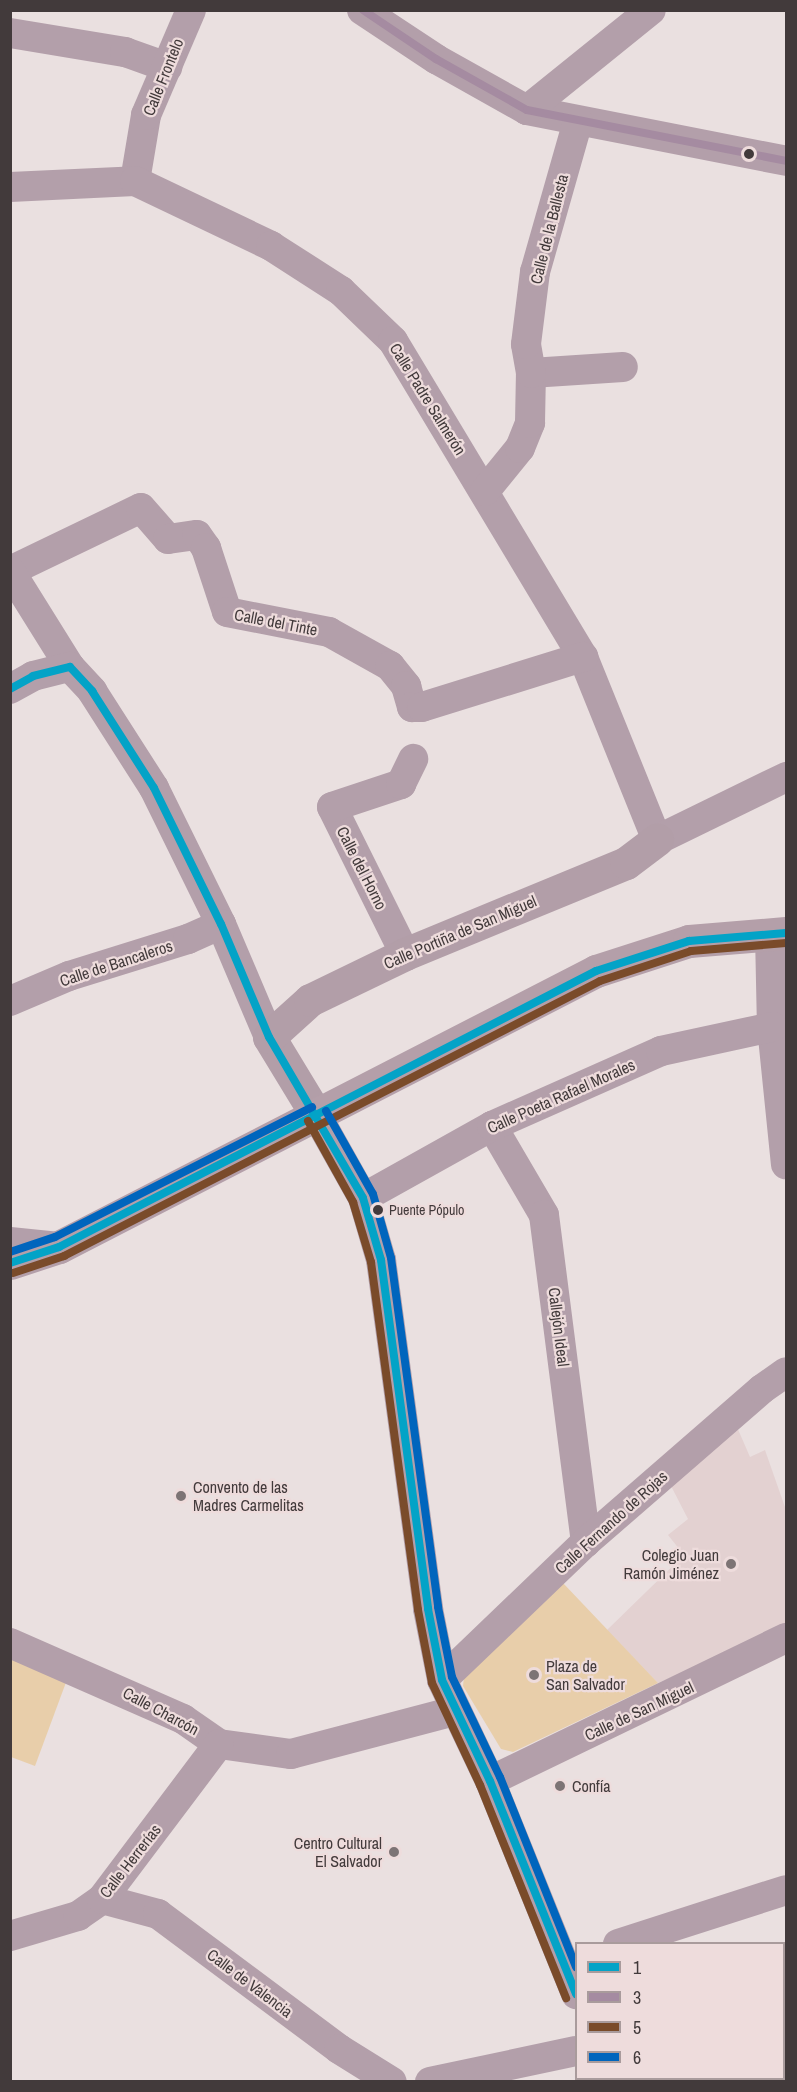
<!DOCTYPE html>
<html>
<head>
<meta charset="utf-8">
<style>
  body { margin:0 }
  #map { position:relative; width:797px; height:2092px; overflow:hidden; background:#eae0e0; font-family:"Archivo Narrow",sans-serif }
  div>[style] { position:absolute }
  .built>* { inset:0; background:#e3d1d1 }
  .green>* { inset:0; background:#e8ceaa }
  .street>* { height:30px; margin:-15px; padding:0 15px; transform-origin:15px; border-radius:15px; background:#b39faa }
  .secondary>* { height:33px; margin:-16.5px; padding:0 16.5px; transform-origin:16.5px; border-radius:16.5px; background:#b29ea8 }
  .primary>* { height:33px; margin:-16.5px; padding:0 16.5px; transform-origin:16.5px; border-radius:16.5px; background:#b49fa9 }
  .bus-1>* { height:8px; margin:-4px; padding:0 4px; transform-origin:4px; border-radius:4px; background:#03a3c7 }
  .bus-2>* { height:8px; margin:-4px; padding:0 4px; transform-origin:4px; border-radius:4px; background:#a58ba1 }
  .bus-3>* { height:8px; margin:-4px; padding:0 4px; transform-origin:4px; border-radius:4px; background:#7a4b2a }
  .bus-4>* { height:8px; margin:-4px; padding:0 4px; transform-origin:4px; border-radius:4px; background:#0065bd }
  .dots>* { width:16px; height:16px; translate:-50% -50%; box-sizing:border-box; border:3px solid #eedcdc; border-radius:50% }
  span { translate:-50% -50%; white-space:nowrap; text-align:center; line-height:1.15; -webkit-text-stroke:4.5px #eedcdc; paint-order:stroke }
  .bus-label { font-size:14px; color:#423a3b }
  .left { translate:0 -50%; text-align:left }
  .street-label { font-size:16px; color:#423a3b }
  .poi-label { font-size:16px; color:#423a3b }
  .right { translate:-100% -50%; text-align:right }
  .frame { position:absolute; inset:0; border:12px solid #423a3b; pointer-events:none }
  .legend { position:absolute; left:575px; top:1942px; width:210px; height:138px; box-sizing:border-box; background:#eedcdc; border:2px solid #a99b9c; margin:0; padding:8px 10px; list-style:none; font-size:18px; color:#423a3b }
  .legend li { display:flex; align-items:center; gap:12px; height:30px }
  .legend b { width:30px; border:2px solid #a99b9c }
</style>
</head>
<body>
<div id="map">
  <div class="built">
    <i style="clip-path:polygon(737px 1427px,750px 1457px,765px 1450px,786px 1510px,786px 1628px,658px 1683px,607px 1630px,684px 1555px,668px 1535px,688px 1519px,670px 1484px)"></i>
  </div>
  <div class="green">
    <i style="clip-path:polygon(563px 1583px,658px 1683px,513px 1752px,501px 1749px,463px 1686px,464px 1677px)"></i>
    <i style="clip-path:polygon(10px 1656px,68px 1677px,35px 1766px,11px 1757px)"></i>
  </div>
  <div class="street">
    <i style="left:362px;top:10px;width:89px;rotate:33.5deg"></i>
    <i style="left:436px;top:59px;width:104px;rotate:29.3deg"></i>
    <i style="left:527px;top:110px;width:264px;rotate:11.1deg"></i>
    <i style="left:10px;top:33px;width:117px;rotate:9.4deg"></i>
    <i style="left:125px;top:52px;width:45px;rotate:19.7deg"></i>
    <i style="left:527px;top:110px;width:159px;rotate:-38.9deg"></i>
    <i style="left:135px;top:181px;width:67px;rotate:-80.5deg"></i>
    <i style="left:146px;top:115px;width:114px;rotate:-66.8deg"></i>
    <i style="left:10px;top:187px;width:125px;rotate:-2.7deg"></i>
    <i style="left:135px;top:181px;width:151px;rotate:25.5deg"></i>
    <i style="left:271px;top:246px;width:83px;rotate:32.7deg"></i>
    <i style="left:341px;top:291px;width:72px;rotate:43.9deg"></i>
    <i style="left:393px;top:341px;width:369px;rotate:59deg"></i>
    <i style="left:583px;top:657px;width:197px;rotate:68deg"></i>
    <i style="left:657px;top:840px;width:144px;rotate:-26deg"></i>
    <i style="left:531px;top:373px;width:92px;rotate:-3.7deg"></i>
    <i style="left:485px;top:491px;width:55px;rotate:-50.9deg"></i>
    <i style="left:520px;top:448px;width:27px;rotate:-68deg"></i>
    <i style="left:530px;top:423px;width:50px;rotate:-88.9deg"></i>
    <i style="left:531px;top:373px;width:29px;rotate:-100deg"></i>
    <i style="left:526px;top:344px;width:73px;rotate:-82.9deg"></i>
    <i style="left:535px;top:272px;width:157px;rotate:-74.1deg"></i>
    <i style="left:10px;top:571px;width:145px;rotate:-25.7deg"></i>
    <i style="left:141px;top:508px;width:41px;rotate:48.9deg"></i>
    <i style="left:168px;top:539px;width:29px;rotate:-8deg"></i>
    <i style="left:197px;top:535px;width:16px;rotate:55deg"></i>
    <i style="left:206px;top:548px;width:67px;rotate:71.8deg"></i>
    <i style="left:227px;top:612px;width:104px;rotate:11.1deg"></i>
    <i style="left:329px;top:632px;width:70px;rotate:29.1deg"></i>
    <i style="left:390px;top:666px;width:26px;rotate:51deg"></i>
    <i style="left:406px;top:686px;width:22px;rotate:74deg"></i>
    <i style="left:412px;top:707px;width:10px"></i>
    <i style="left:422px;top:707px;width:169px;rotate:-17.3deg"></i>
    <i style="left:10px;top:571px;width:113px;rotate:58deg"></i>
    <i style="left:70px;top:667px;width:33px;rotate:47deg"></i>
    <i style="left:92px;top:691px;width:115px;rotate:57.4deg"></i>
    <i style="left:154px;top:788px;width:152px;rotate:63.8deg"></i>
    <i style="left:221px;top:924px;width:123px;rotate:67deg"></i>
    <i style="left:10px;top:689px;width:26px;rotate:-29deg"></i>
    <i style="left:33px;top:676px;width:38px;rotate:-14deg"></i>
    <i style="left:770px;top:934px;width:93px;rotate:88.8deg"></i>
    <i style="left:772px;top:1027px;width:138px;rotate:84.2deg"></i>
    <i style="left:405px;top:954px;width:164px;rotate:-116.4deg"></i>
    <i style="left:332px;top:807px;width:73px;rotate:-18.4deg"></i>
    <i style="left:401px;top:784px;width:28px;rotate:-64deg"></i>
    <i style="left:10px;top:1001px;width:64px;rotate:-23deg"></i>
    <i style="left:69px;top:976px;width:125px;rotate:-17.3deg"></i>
    <i style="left:188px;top:939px;width:36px;rotate:-24deg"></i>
    <i style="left:317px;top:1116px;width:94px;rotate:60.7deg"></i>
    <i style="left:363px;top:1198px;width:65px;rotate:73.8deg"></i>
    <i style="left:381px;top:1260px;width:352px;rotate:82.3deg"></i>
    <i style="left:428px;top:1609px;width:72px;rotate:78.8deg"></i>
    <i style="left:442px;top:1680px;width:112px;rotate:64.6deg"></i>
    <i style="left:490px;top:1781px;width:230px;rotate:68deg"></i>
    <i style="left:492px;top:1126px;width:103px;rotate:59.7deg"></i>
    <i style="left:544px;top:1215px;width:330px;rotate:82.7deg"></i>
    <i style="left:363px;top:1198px;width:148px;rotate:-29.2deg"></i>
    <i style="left:492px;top:1126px;width:185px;rotate:-23.9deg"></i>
    <i style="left:661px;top:1051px;width:114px;rotate:-12.2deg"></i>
    <i style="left:10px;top:1242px;width:49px;rotate:5.8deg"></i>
    <i style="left:10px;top:1643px;width:189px;rotate:23.7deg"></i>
    <i style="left:183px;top:1719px;width:44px;rotate:34.8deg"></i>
    <i style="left:219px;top:1744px;width:73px;rotate:7.9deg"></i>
    <i style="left:291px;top:1754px;width:170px;rotate:-14.7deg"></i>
    <i style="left:442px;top:1680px;width:199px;rotate:-43.8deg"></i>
    <i style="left:586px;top:1542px;width:233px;rotate:-41deg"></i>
    <i style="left:762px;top:1389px;width:29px;rotate:-35deg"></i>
    <i style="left:490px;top:1781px;width:329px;rotate:-25.8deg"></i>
    <i style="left:102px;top:1899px;width:58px;rotate:15deg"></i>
    <i style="left:158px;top:1914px;width:226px;rotate:36.7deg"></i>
    <i style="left:339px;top:2049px;width:62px;rotate:31.9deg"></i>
    <i style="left:10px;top:1936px;width:71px;rotate:-16.4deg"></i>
    <i style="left:78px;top:1916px;width:29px;rotate:-35deg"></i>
    <i style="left:102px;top:1899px;width:194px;rotate:-53deg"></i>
    <i style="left:618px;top:1944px;width:176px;rotate:-17.8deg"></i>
    <i style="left:611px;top:2078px;width:4px;rotate:76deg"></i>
    <i style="left:430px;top:2082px;width:149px;rotate:-12deg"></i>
  </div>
  <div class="secondary">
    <i style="left:317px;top:1116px;width:92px;rotate:-121.3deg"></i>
    <i style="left:269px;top:1037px;width:55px;rotate:-42.1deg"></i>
    <i style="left:310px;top:1000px;width:106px;rotate:-25.8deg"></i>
    <i style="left:405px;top:954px;width:239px;rotate:-22.4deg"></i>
    <i style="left:626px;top:863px;width:39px;rotate:-37deg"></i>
  </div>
  <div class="primary">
    <i style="left:10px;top:1263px;width:52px;rotate:-18.1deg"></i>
    <i style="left:59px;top:1247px;width:604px;rotate:-27.2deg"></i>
    <i style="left:596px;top:971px;width:98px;rotate:-17.9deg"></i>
    <i style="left:689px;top:941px;width:97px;rotate:-4.7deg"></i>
  </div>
  <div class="bus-1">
    <i style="left:70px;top:667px;width:33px;rotate:47deg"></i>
    <i style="left:92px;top:691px;width:115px;rotate:57.4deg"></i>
    <i style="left:154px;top:788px;width:152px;rotate:63.8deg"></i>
    <i style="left:221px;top:924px;width:123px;rotate:67deg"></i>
    <i style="left:269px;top:1037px;width:186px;rotate:59.7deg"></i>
    <i style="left:363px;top:1198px;width:65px;rotate:73.8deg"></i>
    <i style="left:381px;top:1260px;width:352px;rotate:82.3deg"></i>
    <i style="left:428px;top:1609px;width:72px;rotate:78.8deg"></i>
    <i style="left:442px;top:1680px;width:112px;rotate:64.6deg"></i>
    <i style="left:490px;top:1781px;width:230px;rotate:68deg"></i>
    <i style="left:10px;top:689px;width:26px;rotate:-29deg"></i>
    <i style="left:33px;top:676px;width:38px;rotate:-14deg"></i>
    <i style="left:10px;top:1263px;width:52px;rotate:-18.1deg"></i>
    <i style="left:59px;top:1247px;width:604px;rotate:-27.2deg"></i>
    <i style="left:596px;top:971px;width:98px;rotate:-17.9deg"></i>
    <i style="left:689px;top:941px;width:97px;rotate:-4.7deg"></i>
  </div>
  <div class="bus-2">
    <i style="left:363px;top:10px;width:88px;rotate:33.9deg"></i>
    <i style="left:436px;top:59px;width:104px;rotate:29.3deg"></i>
    <i style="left:527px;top:110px;width:264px;rotate:11.1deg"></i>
  </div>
  <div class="bus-3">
    <i style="left:308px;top:1121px;width:93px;rotate:60.9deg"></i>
    <i style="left:353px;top:1202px;width:63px;rotate:73.3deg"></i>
    <i style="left:371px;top:1262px;width:351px;rotate:82.3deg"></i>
    <i style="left:418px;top:1610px;width:74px;rotate:79.1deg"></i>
    <i style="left:432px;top:1683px;width:113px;rotate:64.8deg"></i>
    <i style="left:480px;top:1785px;width:230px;rotate:68deg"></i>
    <i style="left:13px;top:1273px;width:54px;rotate:-18.4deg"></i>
    <i style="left:64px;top:1256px;width:602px;rotate:-27.16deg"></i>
    <i style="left:600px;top:981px;width:96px;rotate:-18.2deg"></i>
    <i style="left:691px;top:951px;width:95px;rotate:-4.8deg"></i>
  </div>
  <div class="bus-4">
    <i style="left:326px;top:1111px;width:95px;rotate:60.5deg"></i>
    <i style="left:373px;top:1194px;width:66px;rotate:74.3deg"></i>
    <i style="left:391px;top:1258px;width:352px;rotate:82.3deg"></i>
    <i style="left:438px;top:1607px;width:71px;rotate:78.7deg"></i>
    <i style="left:452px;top:1677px;width:111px;rotate:64.4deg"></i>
    <i style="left:500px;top:1777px;width:205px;rotate:68.2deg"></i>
    <i style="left:10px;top:1252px;width:47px;rotate:-18.4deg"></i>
    <i style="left:55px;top:1237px;width:288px;rotate:-26.8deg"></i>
  </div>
  <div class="dots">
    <i style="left:749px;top:154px;background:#423a3b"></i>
    <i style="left:378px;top:1210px;background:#423a3b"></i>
    <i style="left:181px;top:1496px;background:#7d7475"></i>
    <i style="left:731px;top:1564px;background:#7d7475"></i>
    <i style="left:534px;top:1675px;background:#7d7475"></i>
    <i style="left:560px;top:1786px;background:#7d7475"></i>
    <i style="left:394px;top:1852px;background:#7d7475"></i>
  </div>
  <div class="bus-label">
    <span class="left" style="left:389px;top:1210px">Puente Pópulo</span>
  </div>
  <div class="street-label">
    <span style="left:163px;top:77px;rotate:-68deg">Calle Frontelo</span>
    <span style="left:549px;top:229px;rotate:-76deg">Calle de la Ballesta</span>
    <span style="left:428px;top:399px;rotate:58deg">Calle Padre Salmerón</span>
    <span style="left:276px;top:622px;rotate:11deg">Calle del Tinte</span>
    <span style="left:362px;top:868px;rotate:63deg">Calle del Horno</span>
    <span style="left:460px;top:932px;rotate:-23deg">Calle Portiña de San Miguel</span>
    <span style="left:116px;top:963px;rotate:-18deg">Calle de Bancaleros</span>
    <span style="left:561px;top:1096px;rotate:-24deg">Calle Poeta Rafael Morales</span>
    <span style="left:559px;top:1327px;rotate:83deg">Callejón Ideal</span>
    <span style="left:611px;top:1522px;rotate:-42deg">Calle Fernando de Rojas</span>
    <span style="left:161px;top:1711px;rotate:28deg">Calle Charcón</span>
    <span style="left:639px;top:1711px;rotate:-25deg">Calle de San Miguel</span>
    <span style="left:130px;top:1861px;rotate:-52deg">Calle Herrerías</span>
    <span style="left:250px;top:1983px;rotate:37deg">Calle de Valencia</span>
  </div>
  <div class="poi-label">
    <span class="left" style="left:193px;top:1496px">Convento de las<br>Madres Carmelitas</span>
    <span class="right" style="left:719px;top:1564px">Colegio Juan<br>Ramón Jiménez</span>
    <span class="left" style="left:546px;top:1675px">Plaza de<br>San Salvador</span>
    <span class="left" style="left:572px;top:1786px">Confía</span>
    <span class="right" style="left:382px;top:1852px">Centro Cultural<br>El Salvador</span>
  </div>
  <div class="frame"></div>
  <ul class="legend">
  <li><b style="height:8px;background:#03a3c7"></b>1</li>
  <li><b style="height:8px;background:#a58ba1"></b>3</li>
  <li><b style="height:8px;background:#7a4b2a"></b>5</li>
  <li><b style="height:8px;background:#0065bd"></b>6</li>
  </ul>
</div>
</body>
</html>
